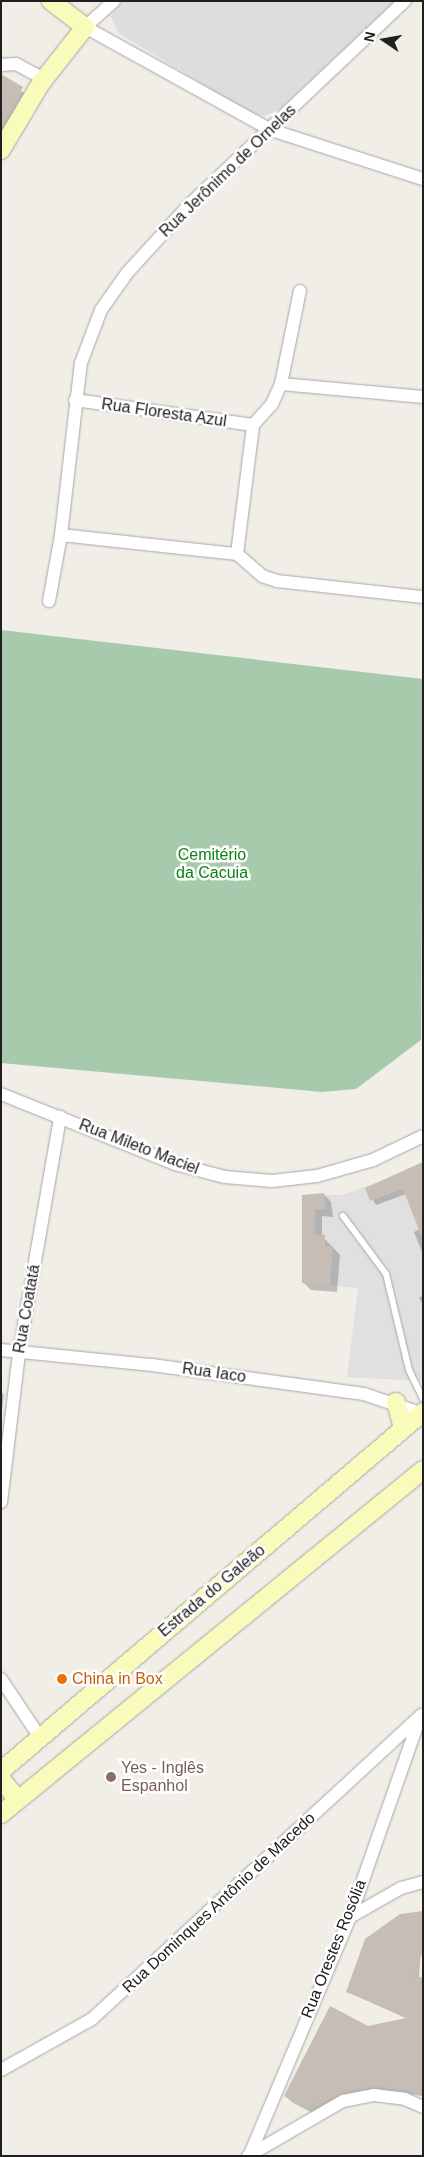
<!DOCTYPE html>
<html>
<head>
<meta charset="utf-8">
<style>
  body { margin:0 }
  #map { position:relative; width:424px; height:2157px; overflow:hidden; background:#f1ede7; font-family:Helvetica,sans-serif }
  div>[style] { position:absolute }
  .residential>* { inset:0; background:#dedddd }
  .cemetery>* { inset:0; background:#a7caac }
  .parking>* { inset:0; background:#e0e0e0 }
  .shadow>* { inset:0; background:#0003 }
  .building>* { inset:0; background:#c6bdb6 }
  .roads { filter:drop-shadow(0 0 1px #a7a7a7) drop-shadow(0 0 1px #a7a7a7) }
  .service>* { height:6px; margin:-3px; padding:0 3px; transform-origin:3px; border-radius:3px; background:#fff }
  .minor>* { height:12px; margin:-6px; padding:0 6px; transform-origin:6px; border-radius:6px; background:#fff }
  .secondary>* { height:18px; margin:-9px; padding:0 9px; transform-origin:9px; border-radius:9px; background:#f9fbba }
  .dots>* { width:14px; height:14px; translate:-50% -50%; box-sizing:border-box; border:2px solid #fff; border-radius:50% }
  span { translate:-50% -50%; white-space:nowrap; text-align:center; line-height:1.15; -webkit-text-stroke:5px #fff; paint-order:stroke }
  .street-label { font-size:16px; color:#202020 }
  .park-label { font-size:16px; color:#098311 }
  .food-label { font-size:16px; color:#c56008 }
  .left { translate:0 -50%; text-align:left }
  .education-label { font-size:16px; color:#785e54 }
  .frame { position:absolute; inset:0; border:2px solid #202020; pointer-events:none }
  .north { position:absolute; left:359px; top:15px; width:50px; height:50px; -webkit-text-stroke:4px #fff; paint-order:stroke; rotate:282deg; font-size:14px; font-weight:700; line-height:20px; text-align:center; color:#202020 }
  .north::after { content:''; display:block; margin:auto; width:18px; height:22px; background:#202020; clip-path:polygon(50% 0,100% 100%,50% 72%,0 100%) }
</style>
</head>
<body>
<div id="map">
  <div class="residential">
    <i style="clip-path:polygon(122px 1px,395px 1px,280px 109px,265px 116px,251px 113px,118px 33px,111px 16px)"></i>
  </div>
  <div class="cemetery">
    <i style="clip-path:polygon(1px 630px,423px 679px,421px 1040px,356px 1089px,322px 1092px,1px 1063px)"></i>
  </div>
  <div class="parking">
    <i style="clip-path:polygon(400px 1174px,423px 1214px,423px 1381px,347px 1377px,358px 1288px,302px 1283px,302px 1195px,343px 1195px)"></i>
  </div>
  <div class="shadow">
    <i style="clip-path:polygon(1px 76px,35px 101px,1px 162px)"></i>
    <i style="clip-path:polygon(423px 1163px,423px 1254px,414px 1232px,420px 1229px,406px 1194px,376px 1205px,366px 1189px)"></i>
    <i style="clip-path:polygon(324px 1194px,331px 1202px,333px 1217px,322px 1216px,322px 1236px,340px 1255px,337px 1292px,311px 1290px,303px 1282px,303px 1197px)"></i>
    <i style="clip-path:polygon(423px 1296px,423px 1306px,419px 1297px)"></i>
    <i style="clip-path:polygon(1px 1391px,4px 1395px,1px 1418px)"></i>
    <i style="clip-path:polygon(423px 1912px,419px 1979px,423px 1979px,423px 2096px,379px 2091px,312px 2113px,292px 2102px,285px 2096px,367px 2027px,408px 2019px,347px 1992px)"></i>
  </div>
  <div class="building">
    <i style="clip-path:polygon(1px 74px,23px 87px,1px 126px)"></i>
    <i style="clip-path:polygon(423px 1162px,423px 1238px,422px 1238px,403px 1189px,370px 1201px,365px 1188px)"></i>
    <i style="clip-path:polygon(324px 1193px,326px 1210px,315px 1209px,315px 1235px,325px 1235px,325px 1246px,333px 1246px,330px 1285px,302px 1283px,302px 1195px)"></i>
    <i style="clip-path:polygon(423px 1911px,423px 1952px,411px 1978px,423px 1977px,423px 2091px,372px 2085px,305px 2107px,284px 2096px,330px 2006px,368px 2026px,411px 2017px,346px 1992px,365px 1939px,400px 1914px)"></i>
  </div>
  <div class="roads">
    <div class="service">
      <i style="left:343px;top:1216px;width:72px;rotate:53.4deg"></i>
      <i style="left:386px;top:1274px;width:99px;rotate:76.5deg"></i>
      <i style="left:409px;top:1370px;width:32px;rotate:64deg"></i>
    </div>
    <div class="minor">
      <i style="left:114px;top:1px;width:39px;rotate:138deg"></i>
      <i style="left:85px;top:27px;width:213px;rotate:29deg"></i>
      <i style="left:271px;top:130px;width:160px;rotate:17.9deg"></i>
      <i style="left:1px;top:65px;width:15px;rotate:-4deg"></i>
      <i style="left:16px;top:64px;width:32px;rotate:28deg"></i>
      <i style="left:281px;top:384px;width:143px;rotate:5.2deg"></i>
      <i style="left:75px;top:400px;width:180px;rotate:8deg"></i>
      <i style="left:61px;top:535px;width:177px;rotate:6.2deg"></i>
      <i style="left:237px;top:554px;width:33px;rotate:41deg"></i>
      <i style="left:262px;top:576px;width:16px;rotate:18deg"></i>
      <i style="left:277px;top:581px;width:147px;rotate:6.3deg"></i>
      <i style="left:237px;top:554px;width:130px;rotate:-82.9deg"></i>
      <i style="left:253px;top:425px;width:28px;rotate:-48deg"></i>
      <i style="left:272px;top:404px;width:22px;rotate:-66deg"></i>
      <i style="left:281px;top:384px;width:95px;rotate:-78.5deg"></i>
      <i style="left:49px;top:601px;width:67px;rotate:-79.7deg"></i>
      <i style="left:61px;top:535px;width:173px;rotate:-83.4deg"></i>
      <i style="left:81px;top:363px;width:57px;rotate:-69.3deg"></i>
      <i style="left:101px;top:310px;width:45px;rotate:-54.9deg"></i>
      <i style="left:127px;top:273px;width:92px;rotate:-47.6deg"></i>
      <i style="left:189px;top:205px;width:297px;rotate:-43.4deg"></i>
      <i style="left:1px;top:1094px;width:188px;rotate:21.9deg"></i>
      <i style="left:175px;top:1164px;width:52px;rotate:14.6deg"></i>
      <i style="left:225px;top:1177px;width:47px;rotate:4.9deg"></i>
      <i style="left:272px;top:1181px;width:45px;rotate:-6.3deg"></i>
      <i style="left:317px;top:1176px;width:58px;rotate:-15.9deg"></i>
      <i style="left:373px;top:1160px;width:55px;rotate:-25.6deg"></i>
      <i style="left:1px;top:1350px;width:152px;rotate:5.7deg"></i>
      <i style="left:152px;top:1365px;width:214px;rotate:7.8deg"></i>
      <i style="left:364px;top:1394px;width:62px;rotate:18.7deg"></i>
      <i style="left:1px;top:1502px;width:150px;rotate:-83.1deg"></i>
      <i style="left:19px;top:1353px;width:240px;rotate:-80.1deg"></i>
      <i style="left:1px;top:1679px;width:69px;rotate:56.3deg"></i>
      <i style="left:350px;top:1917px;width:59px;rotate:-29.6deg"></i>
      <i style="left:401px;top:1888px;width:23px;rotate:-15deg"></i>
      <i style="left:1px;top:2070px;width:104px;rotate:-29.3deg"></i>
      <i style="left:92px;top:2019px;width:449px;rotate:-42.7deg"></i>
      <i style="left:250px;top:2154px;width:257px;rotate:-67.1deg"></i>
      <i style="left:350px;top:1917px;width:209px;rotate:-70.7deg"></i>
      <i style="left:248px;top:2156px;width:110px;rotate:-30.1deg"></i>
      <i style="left:343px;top:2101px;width:32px;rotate:-11deg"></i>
      <i style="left:374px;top:2095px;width:31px;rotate:7deg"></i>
      <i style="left:405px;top:2099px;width:20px;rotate:24deg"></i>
    </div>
    <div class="secondary">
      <i style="left:1px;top:150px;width:78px;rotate:-59.2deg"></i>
      <i style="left:41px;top:83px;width:71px;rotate:-51.8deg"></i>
      <i style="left:85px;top:27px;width:43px;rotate:-142.6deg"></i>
      <i style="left:396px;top:1402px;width:27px;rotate:75deg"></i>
      <i style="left:1px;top:1771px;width:554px;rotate:-40.39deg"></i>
      <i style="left:1px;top:1779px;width:27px;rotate:51deg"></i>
      <i style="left:1px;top:1814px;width:544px;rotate:-39.19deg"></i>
    </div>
  </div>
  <div class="dots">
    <i style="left:62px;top:1679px;background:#e8710a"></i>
    <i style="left:111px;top:1777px;background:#8d6e63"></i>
  </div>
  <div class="street-label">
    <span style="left:228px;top:171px;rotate:-44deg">Rua Jerônimo de Ornelas</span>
    <span style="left:164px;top:413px;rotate:8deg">Rua Floresta Azul</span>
    <span style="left:139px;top:1147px;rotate:21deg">Rua Mileto Maciel</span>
    <span style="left:27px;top:1309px;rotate:-80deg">Rua Coatatá</span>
    <span style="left:214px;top:1373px;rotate:8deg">Rua Iaco</span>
    <span style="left:212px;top:1591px;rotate:-40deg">Estrada do Galeão</span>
    <span style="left:219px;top:1903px;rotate:-43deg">Rua Dominques Antônio de Macedo</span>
    <span style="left:334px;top:1949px;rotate:-68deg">Rua Orestes Rosólia</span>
  </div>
  <div class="park-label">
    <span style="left:212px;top:864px">Cemitério<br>da Cacuia</span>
  </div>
  <div class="food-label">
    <span class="left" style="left:72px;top:1679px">China in Box</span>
  </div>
  <div class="education-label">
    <span class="left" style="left:121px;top:1777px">Yes - Inglês<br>Espanhol</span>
  </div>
  <div class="frame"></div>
  <div class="north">N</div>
</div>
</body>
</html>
